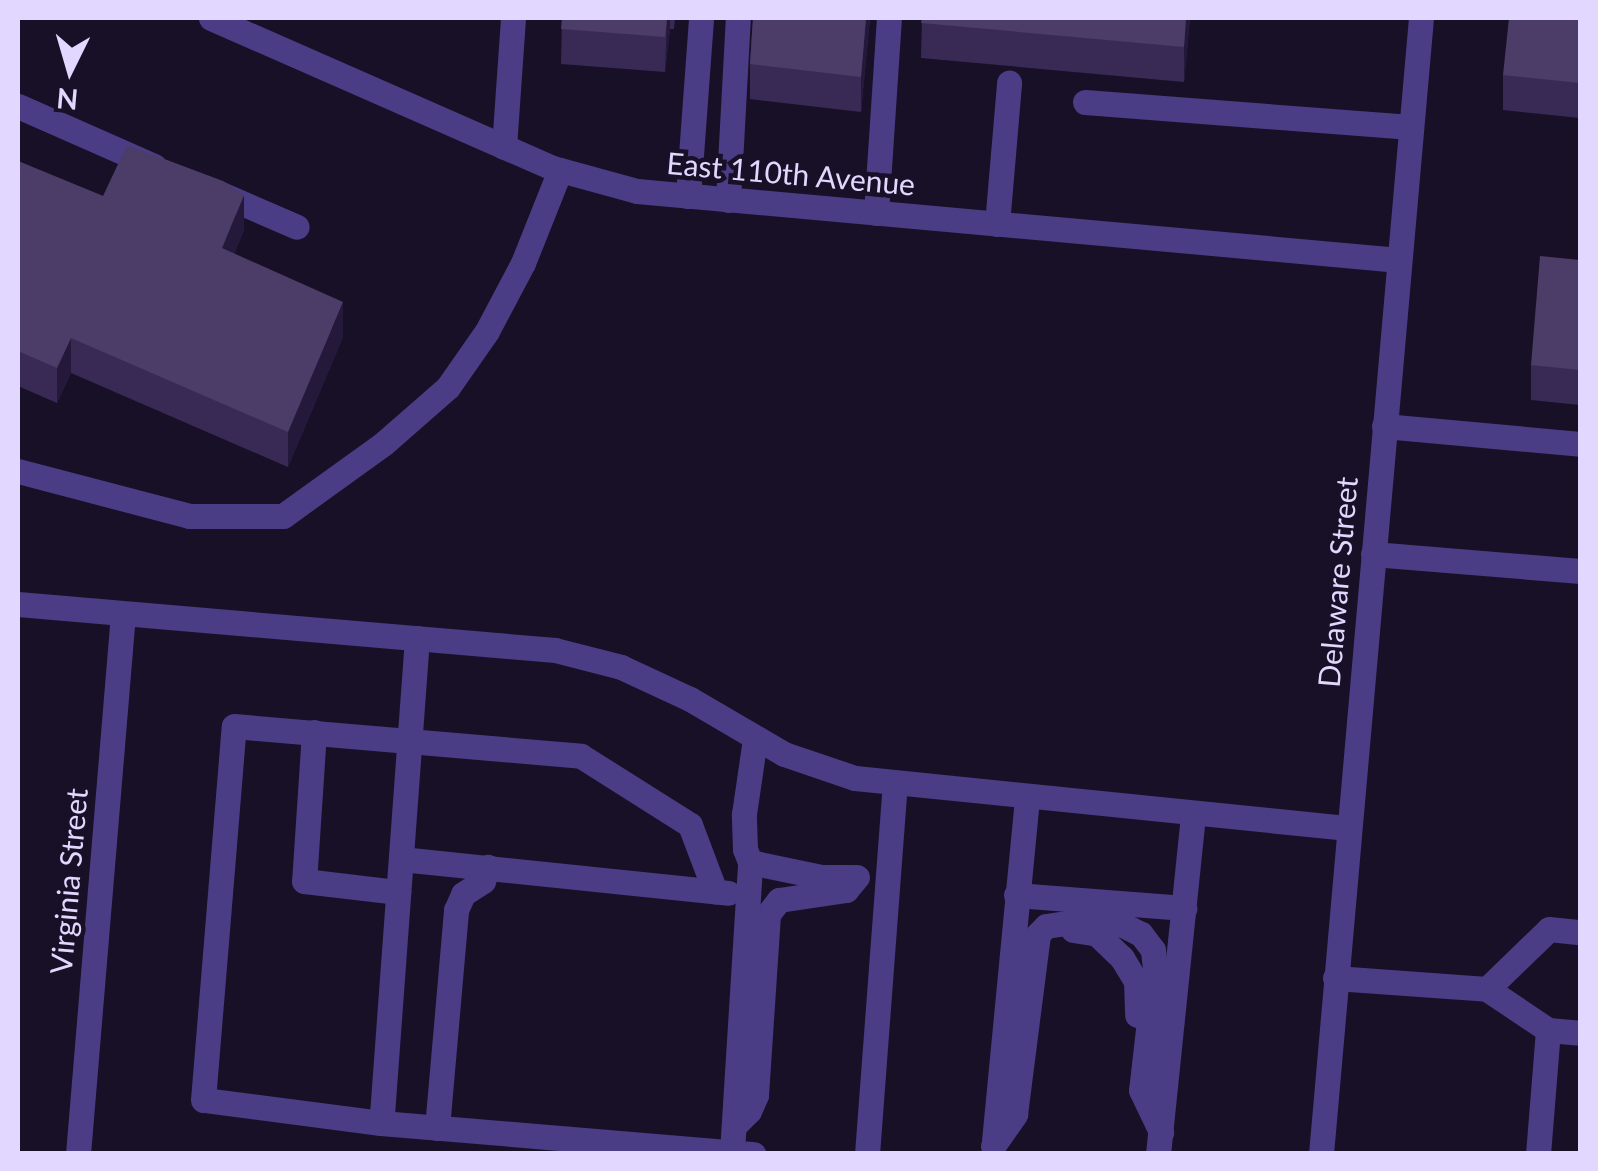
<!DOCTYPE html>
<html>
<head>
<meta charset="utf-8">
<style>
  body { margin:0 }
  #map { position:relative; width:1598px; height:1171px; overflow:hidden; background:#181027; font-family:Lato,sans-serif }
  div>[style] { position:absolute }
  .minor>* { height:25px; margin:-12.5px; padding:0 12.5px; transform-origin:12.5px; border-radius:12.5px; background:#4a3d85 }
  .wall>* { inset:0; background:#392a55 }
  .shaded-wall>* { inset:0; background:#24183b }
  .building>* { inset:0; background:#4b3d67 }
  span { translate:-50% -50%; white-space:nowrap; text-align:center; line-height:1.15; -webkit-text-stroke:9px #181027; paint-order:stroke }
  .street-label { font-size:30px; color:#e2d7fe }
  .frame { position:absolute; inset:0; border:20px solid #e2d7fe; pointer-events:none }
  .north { position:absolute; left:20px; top:20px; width:100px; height:100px; -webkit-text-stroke:8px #181027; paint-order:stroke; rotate:185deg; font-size:28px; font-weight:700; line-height:40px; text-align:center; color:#e2d7fe }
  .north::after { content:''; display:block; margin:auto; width:35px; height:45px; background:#e2d7fe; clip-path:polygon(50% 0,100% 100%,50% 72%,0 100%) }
</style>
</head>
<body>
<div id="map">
  <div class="minor">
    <i style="left:211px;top:18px;width:373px;rotate:23.7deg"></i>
    <i style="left:553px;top:168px;width:87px;rotate:15.3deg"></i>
    <i style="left:637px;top:191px;width:765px;rotate:5.17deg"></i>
    <i style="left:1085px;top:102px;width:327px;rotate:4.4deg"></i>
    <i style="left:18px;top:106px;width:149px;rotate:23.8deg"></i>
    <i style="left:504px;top:147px;width:129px;rotate:-86deg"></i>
    <i style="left:214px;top:191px;width:90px;rotate:23.4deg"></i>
    <i style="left:688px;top:196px;width:178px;rotate:-85.8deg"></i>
    <i style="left:728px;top:200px;width:182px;rotate:-86.9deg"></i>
    <i style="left:876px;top:213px;width:195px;rotate:-86.2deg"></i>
    <i style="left:997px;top:224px;width:142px;rotate:-85.1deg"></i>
    <i style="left:1384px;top:426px;width:197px;rotate:5.2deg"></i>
    <i style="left:18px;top:471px;width:177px;rotate:14.7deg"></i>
    <i style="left:189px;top:516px;width:94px"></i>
    <i style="left:283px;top:516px;width:123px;rotate:-35.8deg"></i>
    <i style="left:383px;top:444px;width:86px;rotate:-41.2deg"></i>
    <i style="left:448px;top:387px;width:68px;rotate:-55.1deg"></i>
    <i style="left:487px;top:331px;width:77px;rotate:-62.1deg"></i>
    <i style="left:523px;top:263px;width:100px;rotate:-68.3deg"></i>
    <i style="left:1373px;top:554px;width:208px;rotate:4.7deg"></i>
    <i style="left:18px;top:604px;width:539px;rotate:4.9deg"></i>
    <i style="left:555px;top:650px;width:68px;rotate:14.4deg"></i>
    <i style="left:621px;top:667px;width:76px;rotate:24.9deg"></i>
    <i style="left:690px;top:699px;width:109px;rotate:30.3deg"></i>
    <i style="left:784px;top:754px;width:75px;rotate:18.7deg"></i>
    <i style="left:855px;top:778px;width:496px;rotate:5.8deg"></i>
    <i style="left:417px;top:638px;width:486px;rotate:94.2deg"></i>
    <i style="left:381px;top:1123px;width:374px;rotate:4.8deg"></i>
    <i style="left:314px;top:732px;width:149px;rotate:93.8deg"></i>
    <i style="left:304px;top:881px;width:95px;rotate:6.7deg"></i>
    <i style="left:401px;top:859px;width:329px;rotate:5.9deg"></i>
    <i style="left:750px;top:862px;width:74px;rotate:11.8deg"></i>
    <i style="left:822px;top:877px;width:31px"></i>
    <i style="left:1016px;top:895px;width:169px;rotate:4.4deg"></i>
    <i style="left:1073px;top:930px;width:24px;rotate:9deg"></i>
    <i style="left:1097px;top:934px;width:35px;rotate:44deg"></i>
    <i style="left:1122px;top:958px;width:27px;rotate:59deg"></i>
    <i style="left:1136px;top:981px;width:34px;rotate:88deg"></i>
    <i style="left:1335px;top:978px;width:152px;rotate:4.1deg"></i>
    <i style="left:1487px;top:989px;width:73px;rotate:33.9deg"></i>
    <i style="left:1548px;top:1030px;width:124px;rotate:94.6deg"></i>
    <i style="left:1487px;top:989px;width:86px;rotate:-44.1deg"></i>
    <i style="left:1549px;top:929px;width:31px;rotate:6deg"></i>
    <i style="left:1548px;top:1030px;width:32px;rotate:5deg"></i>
    <i style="left:381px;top:1123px;width:179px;rotate:-172.6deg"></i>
    <i style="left:203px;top:1100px;width:375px;rotate:-85.3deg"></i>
    <i style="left:234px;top:726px;width:348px;rotate:4.9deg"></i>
    <i style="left:581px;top:756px;width:129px;rotate:32.3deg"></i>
    <i style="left:690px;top:825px;width:71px;rotate:69.3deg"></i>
    <i style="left:734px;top:1126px;width:21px;rotate:-45deg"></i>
    <i style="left:749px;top:1111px;width:17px;rotate:-66deg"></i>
    <i style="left:756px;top:1095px;width:181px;rotate:-86.2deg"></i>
    <i style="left:768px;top:914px;width:18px;rotate:-52deg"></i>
    <i style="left:779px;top:900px;width:68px;rotate:-8.5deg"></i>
    <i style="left:846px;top:890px;width:17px;rotate:-50deg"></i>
    <i style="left:437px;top:1128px;width:219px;rotate:-85deg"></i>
    <i style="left:456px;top:910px;width:17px;rotate:-66deg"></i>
    <i style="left:463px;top:894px;width:24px;rotate:-33deg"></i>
    <i style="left:483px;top:881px;width:15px;rotate:-70deg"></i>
    <i style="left:994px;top:1141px;width:345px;rotate:-84.5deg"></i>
    <i style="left:993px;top:1146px;width:39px;rotate:-55deg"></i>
    <i style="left:1015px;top:1114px;width:181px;rotate:-82.7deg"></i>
    <i style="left:1038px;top:934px;width:11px;rotate:-45deg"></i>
    <i style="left:1046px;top:926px;width:40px;rotate:-8.5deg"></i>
    <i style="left:1086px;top:920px;width:35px;rotate:7deg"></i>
    <i style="left:1121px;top:924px;width:22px;rotate:27deg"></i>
    <i style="left:1141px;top:934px;width:20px;rotate:53deg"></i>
    <i style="left:1153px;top:950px;width:18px;rotate:84deg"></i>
    <i style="left:1155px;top:968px;width:123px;rotate:96.5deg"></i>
    <i style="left:1141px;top:1090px;width:47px;rotate:64.5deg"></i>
    <i style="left:732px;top:1152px;width:291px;rotate:-86.4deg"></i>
    <i style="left:750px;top:862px;width:14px;rotate:-111deg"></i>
    <i style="left:745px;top:849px;width:35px;rotate:-92deg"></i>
    <i style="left:744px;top:814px;width:76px;rotate:-81.7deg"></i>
    <i style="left:78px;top:1154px;width:542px;rotate:-85.24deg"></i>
    <i style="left:867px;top:1154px;width:372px;rotate:-85.7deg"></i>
    <i style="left:1158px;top:1154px;width:340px;rotate:-84.1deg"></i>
    <i style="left:1321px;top:1154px;width:1140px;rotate:-84.97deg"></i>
  </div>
  <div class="wall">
    <i style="clip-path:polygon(557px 18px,675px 18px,674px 29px,670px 29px,665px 72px,561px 64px,562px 19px)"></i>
    <i style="clip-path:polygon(753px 18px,870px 18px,861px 112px,750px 99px,750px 64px)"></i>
    <i style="clip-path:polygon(922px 18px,1190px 18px,1184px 82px,921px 58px)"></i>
    <i style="clip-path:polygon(1580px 18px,1580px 118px,1503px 110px,1503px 75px)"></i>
    <i style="clip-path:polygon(18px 161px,103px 196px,244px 230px,234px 254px,343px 337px,288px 467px,71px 373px,57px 403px,18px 386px)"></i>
    <i style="clip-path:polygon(1580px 260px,1580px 405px,1531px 400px,1531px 365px)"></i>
  </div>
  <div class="shaded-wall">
    <i style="clip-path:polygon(667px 18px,670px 18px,670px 29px,665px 72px)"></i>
    <i style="clip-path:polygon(866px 18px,870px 18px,861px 112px,861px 77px)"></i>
    <i style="clip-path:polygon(1186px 18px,1190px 18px,1184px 82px,1184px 47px)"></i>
    <i style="clip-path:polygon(244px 195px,244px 230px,222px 283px,222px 248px)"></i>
    <i style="clip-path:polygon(343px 302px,343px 337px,288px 467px,288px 432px)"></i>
    <i style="clip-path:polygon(71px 338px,71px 373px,57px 403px,57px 368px)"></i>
  </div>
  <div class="building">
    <i style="clip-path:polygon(562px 18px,667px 18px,665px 37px,561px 29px)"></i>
    <i style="clip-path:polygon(753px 18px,866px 18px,861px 77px,750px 64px)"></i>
    <i style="clip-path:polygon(922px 18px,1186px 18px,1184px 47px,921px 23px)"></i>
    <i style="clip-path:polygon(1509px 18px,1580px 18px,1580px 83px,1503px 75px)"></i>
    <i style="clip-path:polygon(127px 145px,223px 181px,244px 195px,222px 248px,343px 302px,288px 432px,71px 338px,57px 368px,18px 351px,18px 161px,103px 196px)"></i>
    <i style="clip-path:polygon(1540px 256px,1580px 260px,1580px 370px,1531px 365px)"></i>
  </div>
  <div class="street-label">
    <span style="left:791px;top:173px;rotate:5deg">East 110th Avenue</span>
    <span style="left:1337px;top:582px;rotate:-85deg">Delaware Street</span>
    <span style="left:68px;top:881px;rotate:-85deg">Virginia Street</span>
  </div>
  <div class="frame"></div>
  <div class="north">N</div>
</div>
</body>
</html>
